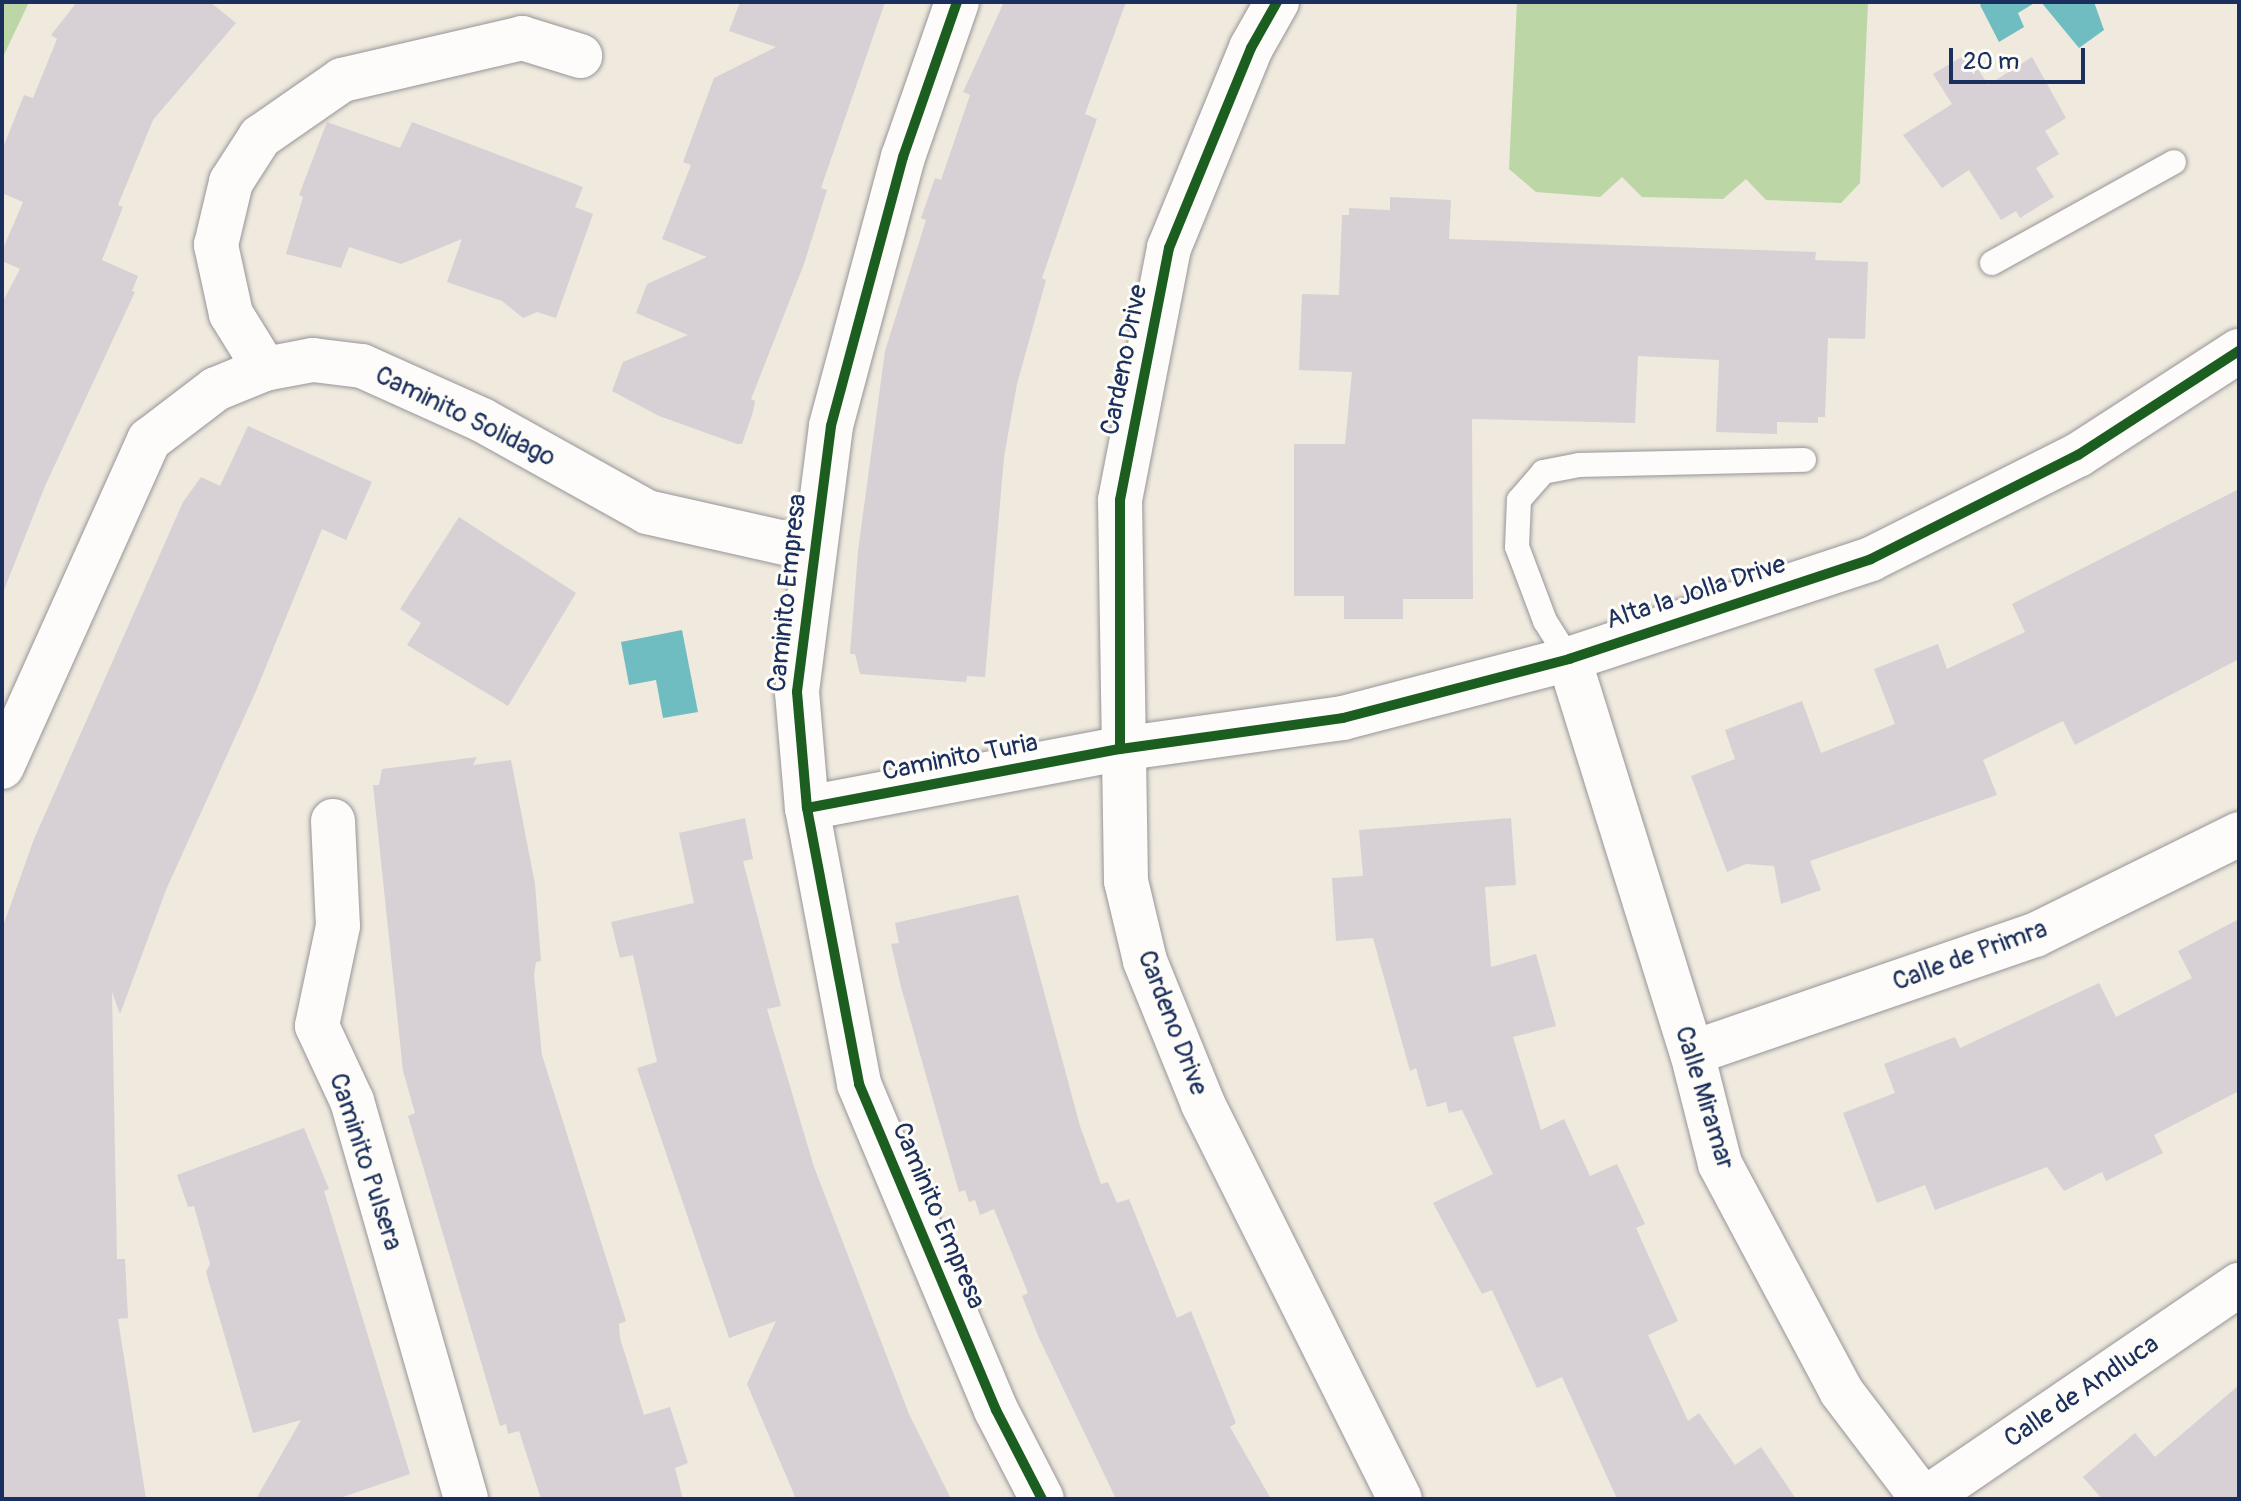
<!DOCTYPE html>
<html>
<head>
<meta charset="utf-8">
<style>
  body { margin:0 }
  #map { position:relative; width:2241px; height:1501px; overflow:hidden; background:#efe9de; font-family:Pangolin,sans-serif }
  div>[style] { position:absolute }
  .green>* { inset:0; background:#bcd6a6 }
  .water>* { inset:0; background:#70bdc1 }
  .building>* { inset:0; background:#d7d1d5 }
  .roads { filter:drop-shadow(0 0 2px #969698) drop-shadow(0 0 2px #969698) }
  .service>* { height:24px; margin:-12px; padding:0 12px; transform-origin:12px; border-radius:12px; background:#fdfcfa }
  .minor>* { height:44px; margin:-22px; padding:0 22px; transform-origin:22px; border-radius:22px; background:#fdfcfa }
  .tertiary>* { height:44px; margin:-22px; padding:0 22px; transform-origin:22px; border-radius:22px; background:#fdfcfa }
  .cycleway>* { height:10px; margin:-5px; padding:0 5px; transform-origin:5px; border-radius:5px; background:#1b5e20 }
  span { translate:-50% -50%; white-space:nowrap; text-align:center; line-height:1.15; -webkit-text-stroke:6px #fdfcf7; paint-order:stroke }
  .street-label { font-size:26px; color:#1b2f5e }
  .frame { position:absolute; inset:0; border:4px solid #1b2f5e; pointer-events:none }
  .scale { position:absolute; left:1949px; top:48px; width:136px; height:36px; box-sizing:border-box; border:4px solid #1b2f5e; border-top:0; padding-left:10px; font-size:24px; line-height:28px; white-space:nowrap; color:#1b2f5e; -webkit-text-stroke:6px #fdfcf7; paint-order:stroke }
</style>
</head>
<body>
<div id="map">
  <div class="green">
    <i style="clip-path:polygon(2px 2px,29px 2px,2px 59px)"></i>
    <i style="clip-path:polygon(1517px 2px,1868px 2px,1860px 183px,1841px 203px,1766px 200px,1746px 179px,1723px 199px,1642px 197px,1622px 177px,1600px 197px,1536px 192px,1509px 169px)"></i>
  </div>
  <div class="water">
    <i style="clip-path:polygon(1984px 2px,2036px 2px,2018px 13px,2024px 27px,1999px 42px,1980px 5px)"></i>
    <i style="clip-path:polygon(2041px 2px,2094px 2px,2104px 30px,2079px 48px)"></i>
    <i style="clip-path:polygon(682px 630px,698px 712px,663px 718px,656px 680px,629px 685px,621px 642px)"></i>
  </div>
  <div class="building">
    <i style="clip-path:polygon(77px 2px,210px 2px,236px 23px,153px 120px,118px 205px,123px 207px,102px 260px,138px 276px,132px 291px,135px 292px,45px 486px,4px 590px,2px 303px,20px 269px,2px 261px,2px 251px,23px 202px,2px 193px,2px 150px,24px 95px,33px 98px,57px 39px,51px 35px)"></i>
    <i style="clip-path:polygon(740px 2px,885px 2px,821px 188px,827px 190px,804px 264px,751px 399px,755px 401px,753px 412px,742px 444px,737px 444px,659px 416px,612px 391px,623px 362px,688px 335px,636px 313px,647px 284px,707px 257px,662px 239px,691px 165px,683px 162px,714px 78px,776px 47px,729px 31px)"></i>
    <i style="clip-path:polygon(1004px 2px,1126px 2px,1085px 114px,1097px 119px,1042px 278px,1046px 280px,1017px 384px,1004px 457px,985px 677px,967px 676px,966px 682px,860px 674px,855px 654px,850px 654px,858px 551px,885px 351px,926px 220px,921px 218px,935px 178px,941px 180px,970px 95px,963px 92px)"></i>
    <i style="clip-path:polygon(1968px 53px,1988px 85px,2032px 57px,2066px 118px,2045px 131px,2059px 154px,2036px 168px,2054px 197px,2020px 218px,2016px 211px,2001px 220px,1969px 170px,1942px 188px,1903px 135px,1952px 104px,1933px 74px)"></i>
    <i style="clip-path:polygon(327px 122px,400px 148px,412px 122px,583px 187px,575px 207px,593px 214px,556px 318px,537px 312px,523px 318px,502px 301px,447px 282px,462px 239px,401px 264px,349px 247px,341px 268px,286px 254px,303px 197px,299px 195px)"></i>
    <i style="clip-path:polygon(1390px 197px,1451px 200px,1449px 239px,1816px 252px,1815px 260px,1868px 262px,1865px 339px,1828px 338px,1825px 417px,1818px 417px,1818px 423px,1777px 422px,1777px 434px,1716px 432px,1719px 360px,1638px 356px,1635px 423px,1472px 419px,1473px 599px,1403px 599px,1403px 619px,1344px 619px,1344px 596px,1294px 596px,1294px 444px,1345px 444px,1352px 372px,1299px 370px,1302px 294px,1339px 295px,1342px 215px,1349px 215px,1349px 208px,1390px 210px)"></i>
    <i style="clip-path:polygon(248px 426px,372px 482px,346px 540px,322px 529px,256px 691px,166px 890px,120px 1014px,112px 992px,117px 1259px,125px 1259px,128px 1318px,118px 1319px,146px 1499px,2px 1499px,2px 929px,34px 839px,183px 502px,201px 477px,220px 486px)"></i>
    <i style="clip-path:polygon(2239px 489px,2239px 659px,2075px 745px,2063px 721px,1983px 760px,1997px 795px,1810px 861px,1821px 890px,1781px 904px,1774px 866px,1746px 864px,1727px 872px,1691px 776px,1735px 759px,1725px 730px,1802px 701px,1821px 753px,1895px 724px,1874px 669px,1938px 644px,1947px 669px,2025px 632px,2012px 604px)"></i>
    <i style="clip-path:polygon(459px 517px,576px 593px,508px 706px,407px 645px,421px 623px,400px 609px)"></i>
    <i style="clip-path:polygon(477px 757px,473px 765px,511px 760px,535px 884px,541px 961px,536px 962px,534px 975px,542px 1055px,626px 1321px,619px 1324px,620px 1338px,644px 1415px,670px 1407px,688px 1463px,675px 1468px,683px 1499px,541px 1499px,519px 1431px,508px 1434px,506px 1424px,500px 1426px,408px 1116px,415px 1113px,403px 1071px,373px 785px,379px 785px,382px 769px)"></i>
    <i style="clip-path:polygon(745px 818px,753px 859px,743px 861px,781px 1006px,767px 1009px,814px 1167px,909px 1414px,951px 1499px,796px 1499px,747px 1384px,776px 1321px,729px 1338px,637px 1068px,657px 1062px,633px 955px,620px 958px,611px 922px,694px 903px,679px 833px)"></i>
    <i style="clip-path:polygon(1511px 818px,1516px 885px,1485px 887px,1491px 967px,1536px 954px,1556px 1026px,1513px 1037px,1541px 1130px,1564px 1119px,1590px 1176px,1617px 1164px,1645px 1224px,1636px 1228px,1678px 1321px,1648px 1335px,1688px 1421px,1699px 1413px,1735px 1465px,1761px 1447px,1796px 1499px,1617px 1499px,1562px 1377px,1537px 1388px,1492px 1290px,1482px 1294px,1433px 1203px,1493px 1174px,1462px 1110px,1449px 1113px,1446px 1102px,1427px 1107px,1416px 1068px,1410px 1071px,1373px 938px,1336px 941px,1332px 878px,1363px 876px,1359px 830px)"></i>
    <i style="clip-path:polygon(1018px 895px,1080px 1126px,1101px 1184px,1108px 1182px,1117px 1203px,1129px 1199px,1177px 1318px,1191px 1311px,1236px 1423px,1230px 1427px,1271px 1499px,1116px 1499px,1039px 1338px,1022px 1296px,1028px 1293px,994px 1209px,980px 1215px,975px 1200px,969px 1202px,965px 1190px,959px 1192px,901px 987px,891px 944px,899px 943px,895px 923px)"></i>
    <i style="clip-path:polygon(2239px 919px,2239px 1091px,2154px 1135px,2163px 1153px,2106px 1181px,2102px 1172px,2064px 1191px,2047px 1167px,1935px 1210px,1925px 1185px,1877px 1203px,1843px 1113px,1895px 1093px,1884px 1064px,1955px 1037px,1960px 1048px,2099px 983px,2116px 1017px,2192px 978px,2178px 951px)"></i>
    <i style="clip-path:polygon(304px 1128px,329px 1189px,324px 1191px,410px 1474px,337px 1499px,256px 1499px,301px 1420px,253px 1433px,206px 1272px,210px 1264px,194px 1206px,188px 1207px,177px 1175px)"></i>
    <i style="clip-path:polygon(2239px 1385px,2239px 1499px,2102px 1499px,2083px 1477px,2135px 1433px,2155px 1457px)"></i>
  </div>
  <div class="roads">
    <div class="service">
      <i style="left:1992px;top:263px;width:208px;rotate:-29deg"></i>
      <i style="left:1569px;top:659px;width:45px;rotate:-122.3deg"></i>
      <i style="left:1545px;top:621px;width:79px;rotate:-110.7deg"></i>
      <i style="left:1517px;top:547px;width:47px;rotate:-87.6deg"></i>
      <i style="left:1519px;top:500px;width:37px;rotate:-49deg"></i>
      <i style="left:1543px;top:472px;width:37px;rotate:-11deg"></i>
      <i style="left:1579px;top:465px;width:225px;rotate:-1.3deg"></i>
    </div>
    <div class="minor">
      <i style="left:957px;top:2px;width:164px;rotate:109.2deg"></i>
      <i style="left:903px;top:157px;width:278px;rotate:105deg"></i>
      <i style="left:831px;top:426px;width:268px;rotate:97.3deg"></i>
      <i style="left:797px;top:692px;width:116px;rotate:85.1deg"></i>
      <i style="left:807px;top:808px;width:281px;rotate:79.3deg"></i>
      <i style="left:859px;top:1084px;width:354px;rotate:67.2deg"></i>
      <i style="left:996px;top:1410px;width:100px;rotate:62.7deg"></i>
      <i style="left:265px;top:369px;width:65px;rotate:-121.7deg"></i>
      <i style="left:231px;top:314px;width:71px;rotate:-102.3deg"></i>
      <i style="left:216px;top:245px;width:65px;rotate:-76.6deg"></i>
      <i style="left:231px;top:182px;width:54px;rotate:-57.2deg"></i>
      <i style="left:260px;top:137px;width:100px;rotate:-34.8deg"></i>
      <i style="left:342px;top:80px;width:185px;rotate:-13.1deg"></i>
      <i style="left:522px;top:38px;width:61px;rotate:17.2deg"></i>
      <i style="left:1569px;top:659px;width:413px;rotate:72.7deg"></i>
      <i style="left:1692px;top:1053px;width:114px;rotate:75.8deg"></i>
      <i style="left:1720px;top:1164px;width:257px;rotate:61.9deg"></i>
      <i style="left:1841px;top:1391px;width:136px;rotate:52.8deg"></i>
      <i style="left:2px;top:767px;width:359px;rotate:-65.8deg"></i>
      <i style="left:149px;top:440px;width:84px;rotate:-37.3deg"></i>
      <i style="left:216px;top:389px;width:53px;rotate:-22.2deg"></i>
      <i style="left:265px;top:369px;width:49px;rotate:-10.6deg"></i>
      <i style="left:313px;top:360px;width:49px;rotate:7deg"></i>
      <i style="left:362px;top:366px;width:132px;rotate:24.2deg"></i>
      <i style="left:482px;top:420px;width:189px;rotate:29.1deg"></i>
      <i style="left:647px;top:512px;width:168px;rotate:12.7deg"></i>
      <i style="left:807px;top:808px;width:319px;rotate:-10.7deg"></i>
      <i style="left:1120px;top:749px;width:225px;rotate:-7.9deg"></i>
      <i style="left:1343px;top:718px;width:234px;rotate:-14.6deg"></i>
      <i style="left:1569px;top:659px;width:318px;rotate:-18.3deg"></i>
      <i style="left:1871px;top:559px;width:232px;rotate:-26.7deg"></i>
      <i style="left:2078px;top:455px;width:192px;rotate:-32.9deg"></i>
      <i style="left:333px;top:821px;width:105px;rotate:87.3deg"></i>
      <i style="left:338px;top:926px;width:102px;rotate:101.9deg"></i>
      <i style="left:317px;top:1026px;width:83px;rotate:65deg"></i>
      <i style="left:352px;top:1101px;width:414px;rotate:74deg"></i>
      <i style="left:1692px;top:1053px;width:363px;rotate:-19deg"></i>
      <i style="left:2035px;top:935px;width:228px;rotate:-26.3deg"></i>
      <i style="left:1925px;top:1499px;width:380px;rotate:-34.3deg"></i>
    </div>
    <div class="tertiary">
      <i style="left:1277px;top:2px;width:53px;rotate:119.5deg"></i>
      <i style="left:1251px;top:48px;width:216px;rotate:112.3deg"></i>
      <i style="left:1169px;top:248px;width:257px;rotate:101deg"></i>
      <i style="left:1120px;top:500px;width:381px;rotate:89.1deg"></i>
      <i style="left:1126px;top:881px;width:82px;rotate:76.6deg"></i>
      <i style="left:1145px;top:961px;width:154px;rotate:67.9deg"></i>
      <i style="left:1203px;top:1104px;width:441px;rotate:63.5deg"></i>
    </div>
  </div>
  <div class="cycleway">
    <i style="left:957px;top:2px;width:164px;rotate:109.2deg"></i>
    <i style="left:903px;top:157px;width:278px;rotate:105deg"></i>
    <i style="left:831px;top:426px;width:268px;rotate:97.3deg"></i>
    <i style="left:797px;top:692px;width:116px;rotate:85.1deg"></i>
    <i style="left:807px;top:808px;width:281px;rotate:79.3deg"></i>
    <i style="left:859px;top:1084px;width:354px;rotate:67.2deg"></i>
    <i style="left:996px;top:1410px;width:100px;rotate:62.7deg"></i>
    <i style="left:1120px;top:749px;width:249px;rotate:-90deg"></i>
    <i style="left:1120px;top:500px;width:257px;rotate:-79deg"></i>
    <i style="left:1169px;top:248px;width:216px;rotate:-67.7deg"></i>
    <i style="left:1251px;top:48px;width:53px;rotate:-60.5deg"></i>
    <i style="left:807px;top:808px;width:319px;rotate:-10.7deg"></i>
    <i style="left:1120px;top:749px;width:225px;rotate:-7.9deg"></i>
    <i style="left:1343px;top:718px;width:234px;rotate:-14.6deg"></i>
    <i style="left:1569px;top:659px;width:318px;rotate:-18.3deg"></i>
    <i style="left:1871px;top:559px;width:232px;rotate:-26.7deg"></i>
    <i style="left:2078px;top:455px;width:192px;rotate:-32.9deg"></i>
  </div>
  <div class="street-label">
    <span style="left:1125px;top:360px;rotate:-79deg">Cardeno Drive</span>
    <span style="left:465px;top:417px;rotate:26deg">Caminito Solidago</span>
    <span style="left:788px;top:593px;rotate:-84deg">Caminito Empresa</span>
    <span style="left:1696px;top:593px;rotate:-18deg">Alta la Jolla Drive</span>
    <span style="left:960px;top:758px;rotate:-11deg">Caminito Turia</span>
    <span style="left:1970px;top:956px;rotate:-20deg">Calle de Primra</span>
    <span style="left:1172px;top:1023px;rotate:69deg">Cardeno Drive</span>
    <span style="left:1704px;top:1098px;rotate:73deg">Calle Miramar</span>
    <span style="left:365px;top:1162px;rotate:72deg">Caminito Pulsera</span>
    <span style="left:938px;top:1216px;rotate:67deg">Caminito Empresa</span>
    <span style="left:2082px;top:1392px;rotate:-34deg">Calle de Andluca</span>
  </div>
  <div class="frame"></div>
  <div class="scale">20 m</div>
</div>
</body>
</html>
